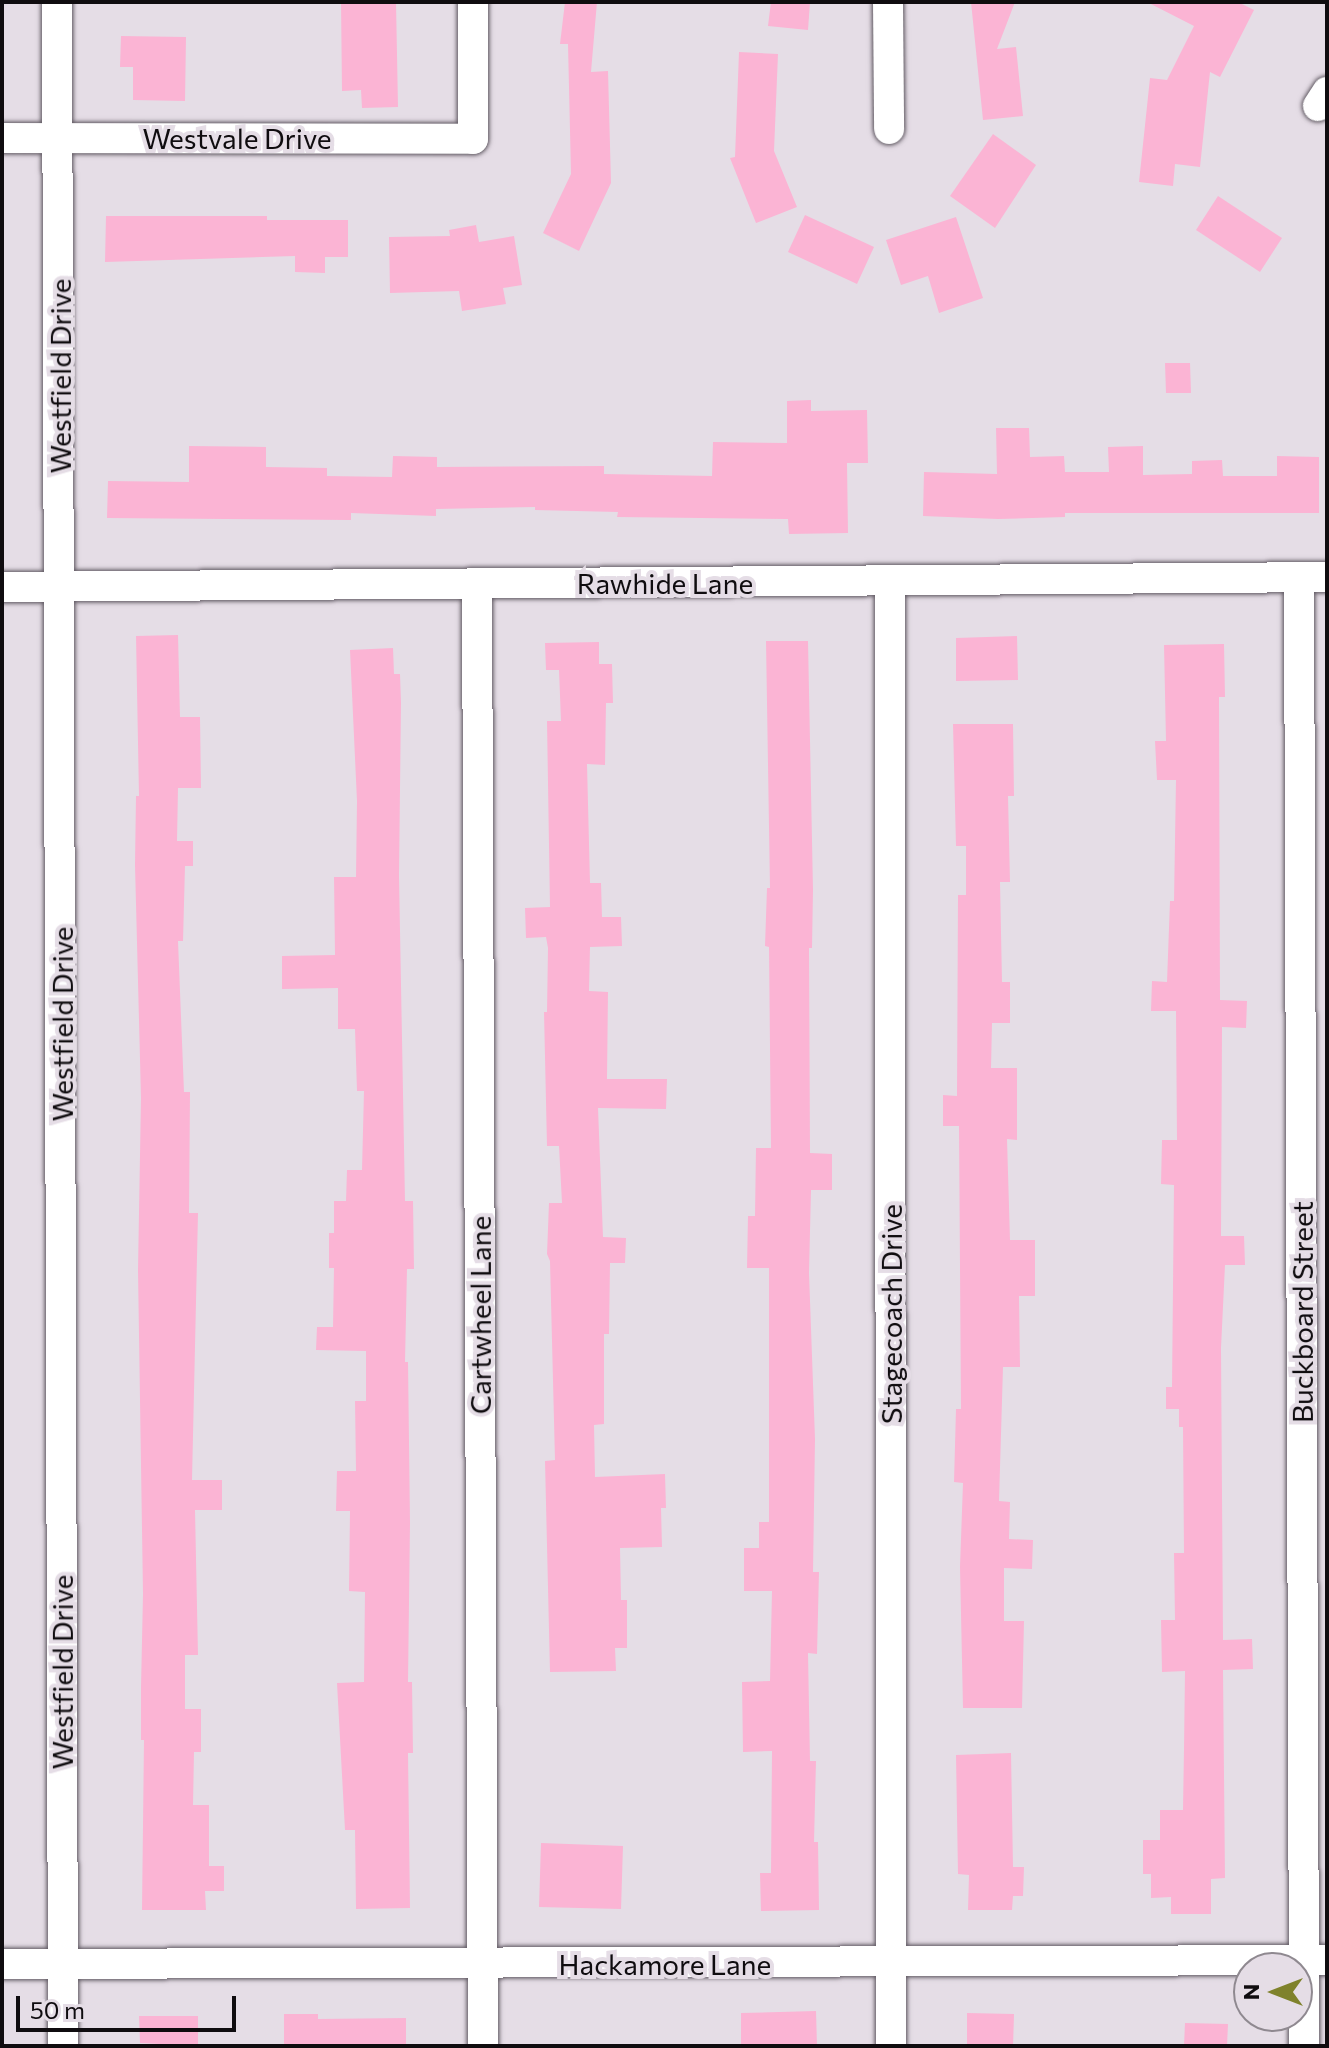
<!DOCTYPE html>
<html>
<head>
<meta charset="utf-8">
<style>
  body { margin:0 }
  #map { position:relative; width:1329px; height:2048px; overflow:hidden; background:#e5dde6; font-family:Commissioner,sans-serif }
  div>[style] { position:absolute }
  .building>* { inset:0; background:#fbb4d4 }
  .roads { filter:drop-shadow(0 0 2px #635c65) drop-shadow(0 0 2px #635c65) }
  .minor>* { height:30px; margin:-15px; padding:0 15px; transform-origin:15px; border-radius:15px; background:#fff }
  span { translate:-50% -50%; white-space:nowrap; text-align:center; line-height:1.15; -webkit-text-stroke:8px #e5dde6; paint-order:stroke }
  .street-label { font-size:28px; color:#0f0c0f }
  .frame { position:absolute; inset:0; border:4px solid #0f0c0f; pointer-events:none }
  .north { position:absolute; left:1233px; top:1952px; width:80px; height:80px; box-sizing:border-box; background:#e5dde6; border:2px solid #8f8990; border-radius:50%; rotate:270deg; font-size:22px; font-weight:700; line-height:32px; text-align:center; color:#0f0c0f }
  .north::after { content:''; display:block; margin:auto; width:28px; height:36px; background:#7f822c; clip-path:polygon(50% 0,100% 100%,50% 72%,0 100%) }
  .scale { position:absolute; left:16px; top:1996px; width:220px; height:36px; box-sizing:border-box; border:4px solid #0f0c0f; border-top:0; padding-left:10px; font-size:24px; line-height:28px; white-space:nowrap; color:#0f0c0f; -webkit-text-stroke:6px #e5dde6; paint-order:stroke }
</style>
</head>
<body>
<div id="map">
  <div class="building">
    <i style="clip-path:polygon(341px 2px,396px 2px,398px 107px,362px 108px,361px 90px,342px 91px)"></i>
    <i style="clip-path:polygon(565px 2px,597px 2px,591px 72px,608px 71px,611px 183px,579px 251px,543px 233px,571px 174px,568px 44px,560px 44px)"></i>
    <i style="clip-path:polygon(771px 2px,810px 2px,808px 30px,768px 26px)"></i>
    <i style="clip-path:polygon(971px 2px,1015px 2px,997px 49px,1016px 47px,1023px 116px,983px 120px)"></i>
    <i style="clip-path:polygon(1147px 2px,1238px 2px,1254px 10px,1220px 77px,1210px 72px,1200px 167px,1175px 164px,1173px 186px,1139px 182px,1150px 78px,1167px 80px,1194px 26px)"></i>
    <i style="clip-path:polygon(121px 36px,186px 37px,185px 101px,133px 100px,133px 67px,120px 67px)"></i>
    <i style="clip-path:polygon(739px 52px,778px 54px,774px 151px,797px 207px,756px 223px,730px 158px,735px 157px)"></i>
    <i style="clip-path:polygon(993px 134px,1036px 165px,995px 228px,950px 196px)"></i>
    <i style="clip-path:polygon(1218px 196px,1282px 238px,1260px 272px,1196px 230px)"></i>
    <i style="clip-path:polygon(805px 215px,874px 247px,857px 284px,788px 252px)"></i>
    <i style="clip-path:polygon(106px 216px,267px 216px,267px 220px,348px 220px,348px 257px,325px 257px,325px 273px,295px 272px,295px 256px,105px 262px)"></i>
    <i style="clip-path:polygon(956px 217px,983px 298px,939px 313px,928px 276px,901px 285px,886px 240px)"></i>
    <i style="clip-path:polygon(476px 225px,479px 242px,514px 236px,522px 285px,503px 288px,506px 304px,462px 311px,459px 291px,390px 293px,389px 237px,450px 236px,449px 230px)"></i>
    <i style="clip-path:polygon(1165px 363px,1190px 363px,1191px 393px,1166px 393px)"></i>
    <i style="clip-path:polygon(811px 400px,811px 411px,867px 410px,868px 463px,847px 463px,848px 533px,789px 534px,788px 519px,617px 517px,618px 512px,535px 510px,535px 507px,436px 509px,436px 516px,351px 513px,351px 520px,107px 518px,108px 481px,189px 482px,189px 446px,266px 447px,266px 467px,327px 468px,327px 476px,392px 477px,393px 456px,437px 457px,437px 467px,604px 466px,604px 474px,712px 476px,713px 442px,787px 443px,787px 401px)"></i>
    <i style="clip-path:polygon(996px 428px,1029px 428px,1030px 457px,1064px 456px,1065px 472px,1109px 472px,1108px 447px,1143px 446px,1143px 475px,1192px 474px,1192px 461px,1222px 460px,1223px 476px,1277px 476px,1277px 456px,1319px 457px,1319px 513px,1065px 513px,1065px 517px,998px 519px,923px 516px,924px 472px,997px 474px)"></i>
    <i style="clip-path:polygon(178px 635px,180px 717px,200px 717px,201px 788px,178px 788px,177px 841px,193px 841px,193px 866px,185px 866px,183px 941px,178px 941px,184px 1092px,190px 1092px,189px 1213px,198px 1213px,192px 1480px,222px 1480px,222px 1510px,195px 1510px,198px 1655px,185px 1655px,185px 1709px,201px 1709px,201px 1752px,194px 1752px,193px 1805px,209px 1805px,209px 1866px,224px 1866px,224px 1891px,205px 1891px,206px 1910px,142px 1910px,144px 1740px,141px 1740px,141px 1687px,143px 1594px,138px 1270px,141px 1098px,135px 865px,136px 796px,139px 796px,136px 636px)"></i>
    <i style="clip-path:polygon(1017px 636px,1018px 680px,956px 681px,956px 638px)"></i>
    <i style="clip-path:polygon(766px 641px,808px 641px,813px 890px,812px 948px,809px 948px,810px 1153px,832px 1154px,832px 1190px,811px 1190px,809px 1273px,815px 1439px,813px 1572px,819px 1572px,817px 1654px,808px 1653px,810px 1761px,816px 1761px,814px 1842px,818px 1842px,819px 1910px,761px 1911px,760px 1873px,771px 1873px,772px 1751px,743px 1752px,742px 1682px,770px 1681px,772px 1591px,744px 1591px,744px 1548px,759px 1548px,759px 1522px,769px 1522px,769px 1268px,747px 1268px,748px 1216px,755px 1216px,756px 1148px,771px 1148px,769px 947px,765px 946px,767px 888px,770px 888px)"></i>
    <i style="clip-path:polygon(599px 642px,599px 664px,612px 664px,613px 703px,606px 703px,605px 765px,587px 764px,590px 883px,601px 883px,602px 917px,621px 917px,622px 946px,590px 947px,589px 991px,608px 992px,607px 1079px,667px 1079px,666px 1109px,598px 1108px,603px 1237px,626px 1238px,625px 1263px,610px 1263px,609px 1334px,604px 1334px,604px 1424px,594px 1425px,595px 1477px,665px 1474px,666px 1508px,661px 1508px,662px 1547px,620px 1548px,621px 1600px,627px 1600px,627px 1648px,615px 1648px,616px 1671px,550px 1672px,545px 1461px,555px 1460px,550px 1261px,547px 1254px,549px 1203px,562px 1203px,559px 1146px,547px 1146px,544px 1012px,547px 1012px,548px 948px,546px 937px,526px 938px,525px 908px,550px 907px,547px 721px,561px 721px,559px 670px,546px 670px,545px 643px)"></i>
    <i style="clip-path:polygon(1224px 644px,1225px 697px,1219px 697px,1220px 1000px,1247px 1001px,1246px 1028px,1222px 1027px,1221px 1236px,1244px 1236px,1245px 1265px,1225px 1265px,1221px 1348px,1223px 1640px,1252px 1639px,1253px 1669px,1223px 1670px,1225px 1878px,1211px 1879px,1211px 1914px,1171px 1914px,1171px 1897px,1151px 1898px,1151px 1874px,1143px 1874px,1143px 1840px,1160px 1840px,1160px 1810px,1183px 1810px,1184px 1749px,1185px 1671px,1162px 1672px,1161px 1620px,1175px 1620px,1174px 1553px,1184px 1553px,1183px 1427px,1179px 1427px,1179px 1409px,1166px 1409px,1166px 1387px,1172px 1387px,1174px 1185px,1161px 1184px,1162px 1140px,1177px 1140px,1176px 1011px,1151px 1011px,1152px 981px,1167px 982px,1170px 901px,1174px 901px,1176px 780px,1157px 780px,1155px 741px,1166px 741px,1164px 645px)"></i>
    <i style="clip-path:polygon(393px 648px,394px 674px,400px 674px,401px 703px,399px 876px,405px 1201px,413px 1201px,414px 1269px,407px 1269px,405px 1362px,408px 1362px,410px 1523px,408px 1682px,412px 1682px,413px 1753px,408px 1753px,410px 1908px,356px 1909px,355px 1830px,345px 1830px,337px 1683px,364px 1682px,365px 1592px,349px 1591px,350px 1511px,336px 1511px,337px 1471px,356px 1471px,355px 1401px,366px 1401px,366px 1351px,316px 1350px,317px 1327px,333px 1327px,334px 1268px,329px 1268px,329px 1233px,334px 1233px,334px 1201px,346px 1201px,347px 1170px,362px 1170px,364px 1091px,357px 1091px,355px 1029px,338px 1029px,338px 988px,282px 989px,282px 956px,335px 955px,334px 877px,356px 877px,357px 801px,350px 650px)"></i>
    <i style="clip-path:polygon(953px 724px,1013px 724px,1014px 796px,1008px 796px,1010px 882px,1000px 882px,1002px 982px,1010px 982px,1010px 1023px,992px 1023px,991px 1068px,1017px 1068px,1017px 1140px,1007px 1139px,1010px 1240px,1035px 1240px,1035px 1296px,1019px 1296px,1020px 1367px,1003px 1367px,999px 1501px,1010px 1502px,1009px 1539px,1033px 1540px,1032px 1569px,1004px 1568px,1004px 1621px,1024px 1621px,1022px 1708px,963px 1708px,960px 1567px,963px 1483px,954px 1482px,956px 1409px,961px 1409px,959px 1126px,943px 1126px,943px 1095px,957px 1096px,958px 895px,966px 895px,966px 846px,956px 846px)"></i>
    <i style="clip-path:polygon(1011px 1753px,1013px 1867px,1024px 1867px,1023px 1896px,1013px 1896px,1012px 1910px,968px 1910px,969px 1875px,958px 1874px,956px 1755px)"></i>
    <i style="clip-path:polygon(541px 1843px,623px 1846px,621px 1909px,539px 1907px)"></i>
    <i style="clip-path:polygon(816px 2011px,817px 2046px,741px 2046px,741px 2013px)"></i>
    <i style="clip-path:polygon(967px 2013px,1014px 2014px,1013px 2046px,967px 2046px)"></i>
    <i style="clip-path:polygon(284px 2014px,318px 2014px,318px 2019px,406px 2018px,406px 2046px,284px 2046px)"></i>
    <i style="clip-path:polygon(139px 2016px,198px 2016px,198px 2046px,140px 2043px)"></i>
    <i style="clip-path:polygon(1185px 2023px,1228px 2024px,1227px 2046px,1184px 2046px)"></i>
  </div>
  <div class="roads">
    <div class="minor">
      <i style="left:57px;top:2px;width:2044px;rotate:89.83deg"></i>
      <i style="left:888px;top:2px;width:127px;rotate:89.5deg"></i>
      <i style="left:1318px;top:106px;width:17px;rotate:-57deg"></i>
      <i style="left:2px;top:138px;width:471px;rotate:0.1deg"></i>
      <i style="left:473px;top:139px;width:137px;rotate:-90deg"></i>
      <i style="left:1299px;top:577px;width:1469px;rotate:89.8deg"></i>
      <i style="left:477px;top:583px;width:1463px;rotate:89.77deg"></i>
      <i style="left:890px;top:583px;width:1463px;rotate:89.96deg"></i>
      <i style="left:2px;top:587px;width:1325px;rotate:-0.43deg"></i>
      <i style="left:2px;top:1964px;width:1325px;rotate:-0.17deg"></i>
    </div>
  </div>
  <div class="street-label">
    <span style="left:237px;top:138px">Westvale Drive</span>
    <span style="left:60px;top:376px;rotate:-90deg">Westfield Drive</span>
    <span style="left:665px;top:583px">Rawhide Lane</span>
    <span style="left:62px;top:1024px;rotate:-90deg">Westfield Drive</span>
    <span style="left:1302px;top:1312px;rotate:-90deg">Buckboard Street</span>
    <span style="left:891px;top:1314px;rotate:-90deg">Stagecoach Drive</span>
    <span style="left:480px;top:1315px;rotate:-90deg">Cartwheel Lane</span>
    <span style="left:62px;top:1672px;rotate:-90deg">Westfield Drive</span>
    <span style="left:665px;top:1964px">Hackamore Lane</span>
  </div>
  <div class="frame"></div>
  <div class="north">N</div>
  <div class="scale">50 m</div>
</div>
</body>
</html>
